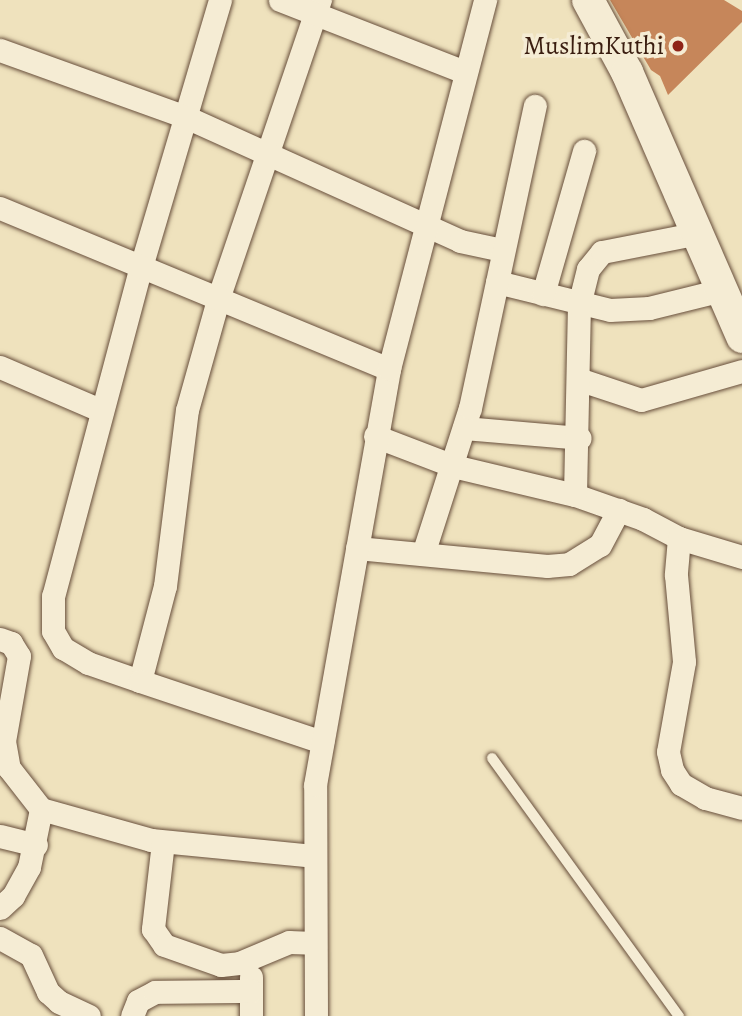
<!DOCTYPE html>
<html>
<head>
<meta charset="utf-8">
<style>
  body { margin:0 }
  #map { position:relative; width:742px; height:1016px; overflow:hidden; background:#efe2bd; font-family:Alegreya,serif }
  div>[style] { position:absolute }
  .building>* { inset:0; background:#c6865a }
  .roads { filter:drop-shadow(0 0 2px #674e3b) drop-shadow(0 0 2px #674e3b) }
  .lane>* { height:10px; margin:-5px; padding:0 5px; transform-origin:5px; border-radius:5px; background:#f5ecd4 }
  .street>* { height:23px; margin:-11.5px; padding:0 11.5px; transform-origin:11.5px; border-radius:11.5px; background:#f5ecd4 }
  .secondary>* { height:32px; margin:-16px; padding:0 16px; transform-origin:16px; border-radius:16px; background:#f5ecd4 }
  .dots>* { width:19px; height:19px; translate:-50% -50%; box-sizing:border-box; border:4px solid #f5ecd4; border-radius:50% }
  span { translate:-50% -50%; white-space:nowrap; text-align:center; line-height:1.15; -webkit-text-stroke:7px #f5ecd4; paint-order:stroke }
  .poi-label { font-size:26px; color:#3a1d10 }
  .right { translate:-100% -50%; text-align:right }
</style>
</head>
<body>
<div id="map">
  <div class="building">
    <i style="clip-path:polygon(610px 0,724px 0,742px 11px,742px 22px,668px 95px,660px 76px,651px 70px)"></i>
  </div>
  <div class="roads">
    <div class="lane">
      <i style="left:492px;top:758px;width:319px;rotate:54.1deg"></i>
    </div>
    <div class="street">
      <i style="left:220px;top:0;width:277px;rotate:106.5deg"></i>
      <i style="left:141px;top:266px;width:342px;rotate:104.9deg"></i>
      <i style="left:53px;top:596px;width:35px;rotate:90deg"></i>
      <i style="left:53px;top:631px;width:20px;rotate:60deg"></i>
      <i style="left:63px;top:648px;width:29px;rotate:31deg"></i>
      <i style="left:88px;top:663px;width:55px;rotate:19.1deg"></i>
      <i style="left:140px;top:681px;width:98px;rotate:-75.3deg"></i>
      <i style="left:165px;top:586px;width:177px;rotate:-82.9deg"></i>
      <i style="left:187px;top:410px;width:118px;rotate:-74.3deg"></i>
      <i style="left:219px;top:296px;width:313px;rotate:-71.2deg"></i>
      <i style="left:280px;top:0;width:199px;rotate:21.3deg"></i>
      <i style="left:0;top:50px;width:198px;rotate:19.8deg"></i>
      <i style="left:186px;top:117px;width:301px;rotate:24.3deg"></i>
      <i style="left:460px;top:241px;width:43px;rotate:12.1deg"></i>
      <i style="left:0;top:208px;width:421px;rotate:22.5deg"></i>
      <i style="left:497px;top:282px;width:116px;rotate:13.9deg"></i>
      <i style="left:610px;top:310px;width:39px;rotate:-3deg"></i>
      <i style="left:649px;top:308px;width:75px;rotate:-13.9deg"></i>
      <i style="left:543px;top:294px;width:149px;rotate:-74deg"></i>
      <i style="left:0;top:367px;width:111px;rotate:23.3deg"></i>
      <i style="left:581px;top:380px;width:63px;rotate:18.4deg"></i>
      <i style="left:641px;top:400px;width:105px;rotate:-16deg"></i>
      <i style="left:464px;top:428px;width:116px;rotate:4.9deg"></i>
      <i style="left:375px;top:436px;width:84px;rotate:21deg"></i>
      <i style="left:453px;top:466px;width:125px;rotate:13.4deg"></i>
      <i style="left:575px;top:495px;width:72px;rotate:19.4deg"></i>
      <i style="left:643px;top:519px;width:41px;rotate:27.8deg"></i>
      <i style="left:679px;top:538px;width:66px;rotate:16.8deg"></i>
      <i style="left:575px;top:495px;width:190px;rotate:-88.8deg"></i>
      <i style="left:579px;top:305px;width:37px;rotate:-76deg"></i>
      <i style="left:588px;top:269px;width:22px;rotate:-51deg"></i>
      <i style="left:602px;top:252px;width:99px;rotate:-11.1deg"></i>
      <i style="left:679px;top:538px;width:37px;rotate:95deg"></i>
      <i style="left:676px;top:575px;width:87px;rotate:84.7deg"></i>
      <i style="left:684px;top:662px;width:91px;rotate:100.1deg"></i>
      <i style="left:668px;top:752px;width:18px;rotate:77deg"></i>
      <i style="left:672px;top:770px;width:17px;rotate:57deg"></i>
      <i style="left:681px;top:784px;width:28px;rotate:30deg"></i>
      <i style="left:705px;top:798px;width:38px;rotate:15deg"></i>
      <i style="left:357px;top:548px;width:191px;rotate:5.4deg"></i>
      <i style="left:547px;top:566px;width:22px;rotate:-5deg"></i>
      <i style="left:569px;top:564px;width:36px;rotate:-32deg"></i>
      <i style="left:600px;top:545px;width:40px;rotate:-62deg"></i>
      <i style="left:423px;top:554px;width:153px;rotate:-72.2deg"></i>
      <i style="left:470px;top:408px;width:309px;rotate:-77.9deg"></i>
      <i style="left:0;top:639px;width:12px;rotate:20deg"></i>
      <i style="left:11px;top:643px;width:15px;rotate:58deg"></i>
      <i style="left:19px;top:656px;width:86px;rotate:100deg"></i>
      <i style="left:4px;top:741px;width:27px;rotate:80deg"></i>
      <i style="left:9px;top:768px;width:52px;rotate:52deg"></i>
      <i style="left:41px;top:809px;width:114px;rotate:15.7deg"></i>
      <i style="left:151px;top:840px;width:163px;rotate:5.6deg"></i>
      <i style="left:140px;top:681px;width:192px;rotate:18.5deg"></i>
      <i style="left:0;top:836px;width:37px;rotate:14deg"></i>
      <i style="left:163px;top:842px;width:88px;rotate:96.6deg"></i>
      <i style="left:153px;top:929px;width:19px;rotate:55deg"></i>
      <i style="left:164px;top:945px;width:60px;rotate:19.3deg"></i>
      <i style="left:221px;top:965px;width:18px;rotate:-6deg"></i>
      <i style="left:239px;top:963px;width:54px;rotate:-22.8deg"></i>
      <i style="left:289px;top:942px;width:25px;rotate:2deg"></i>
      <i style="left:0;top:908px;width:18px;rotate:-43deg"></i>
      <i style="left:13px;top:896px;width:33px;rotate:-61deg"></i>
      <i style="left:29px;top:867px;width:59px;rotate:-78.3deg"></i>
      <i style="left:0;top:938px;width:35px;rotate:29deg"></i>
      <i style="left:31px;top:955px;width:41px;rotate:65.3deg"></i>
      <i style="left:48px;top:992px;width:15px;rotate:42deg"></i>
      <i style="left:59px;top:1002px;width:33px;rotate:25deg"></i>
      <i style="left:251px;top:977px;width:39px;rotate:90deg"></i>
      <i style="left:132px;top:1016px;width:16px;rotate:-68deg"></i>
      <i style="left:138px;top:1001px;width:19px;rotate:-28deg"></i>
      <i style="left:155px;top:992px;width:96px;rotate:-0.6deg"></i>
      <i style="left:316px;top:1016px;width:231px;rotate:-90.2deg"></i>
      <i style="left:315px;top:785px;width:423px;rotate:-79.9deg"></i>
      <i style="left:389px;top:369px;width:381px;rotate:-75.4deg"></i>
    </div>
    <div class="secondary">
      <i style="left:588px;top:0;width:82px;rotate:61.6deg"></i>
      <i style="left:627px;top:72px;width:289px;rotate:66.5deg"></i>
    </div>
  </div>
  <div class="dots">
    <i style="left:678px;top:46px;background:#8f2418"></i>
  </div>
  <div class="poi-label">
    <span class="right" style="left:664px;top:46px">MuslimKuthi</span>
  </div>
</div>
</body>
</html>
